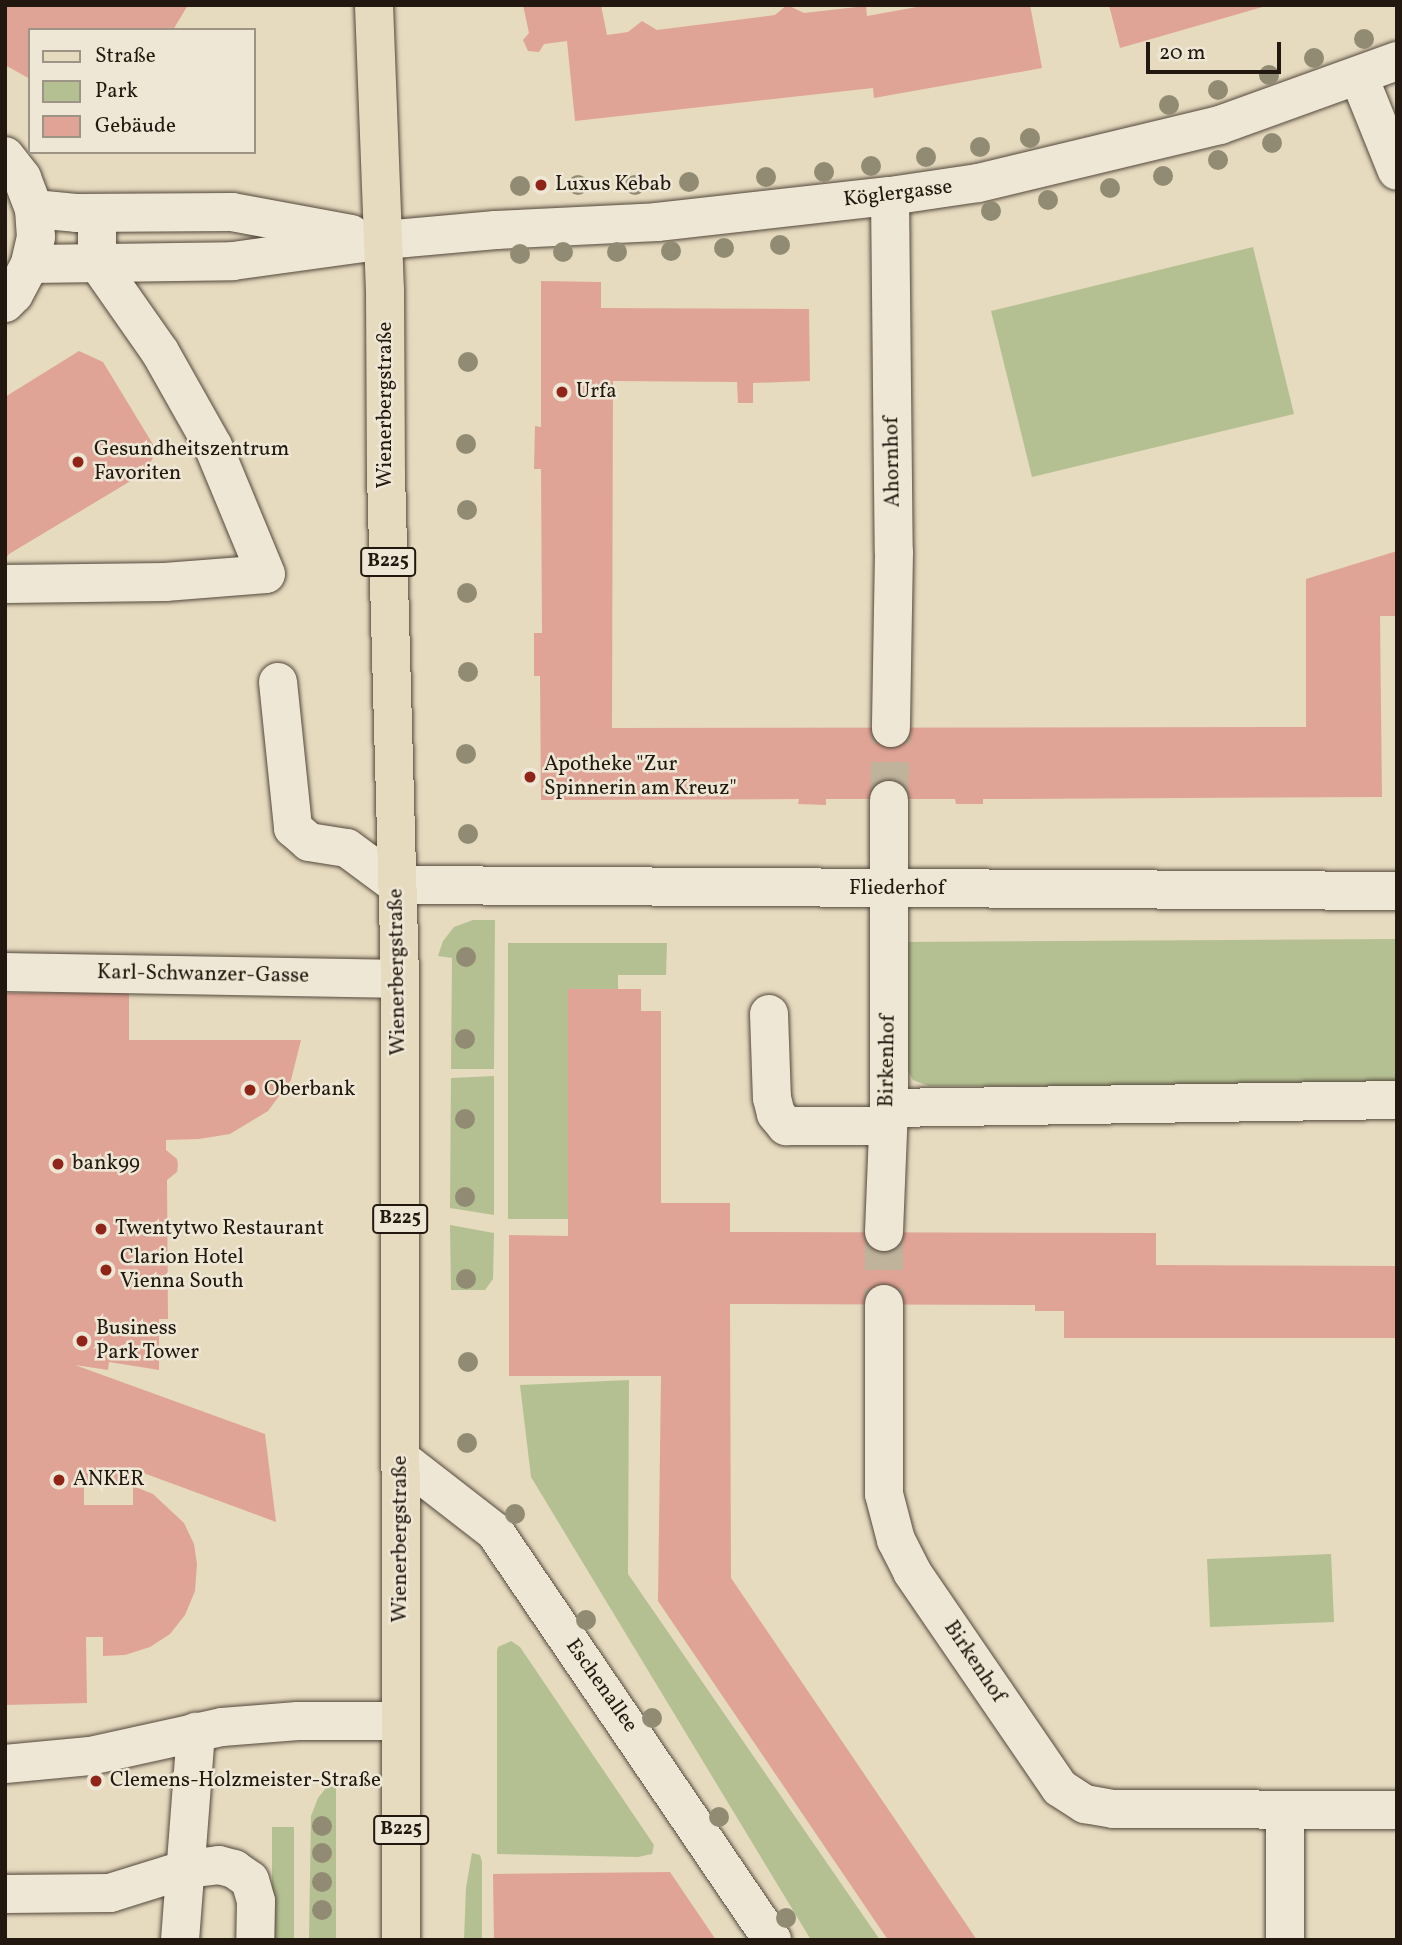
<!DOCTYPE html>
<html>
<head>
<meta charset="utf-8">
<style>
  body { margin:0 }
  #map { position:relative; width:1402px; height:1945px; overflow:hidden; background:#e6dabf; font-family:Vollkorn,serif }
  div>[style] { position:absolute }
  .green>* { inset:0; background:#b5c092 }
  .building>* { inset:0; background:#e0a496 }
  .minor-tunnel>* { height:38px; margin-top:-19px; transform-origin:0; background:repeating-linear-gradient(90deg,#bfb39c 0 38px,transparent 0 57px) }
  .roads { filter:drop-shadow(0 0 2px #53483b) drop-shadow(0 0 2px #53483b) }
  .minor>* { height:38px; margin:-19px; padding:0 19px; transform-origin:19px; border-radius:19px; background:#efe7d5 }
  .major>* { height:38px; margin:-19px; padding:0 19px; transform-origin:19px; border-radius:19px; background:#e6dabf }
  .trees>* { width:20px; height:20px; margin:-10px; border-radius:50%; background:#928b74 }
  .dots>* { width:19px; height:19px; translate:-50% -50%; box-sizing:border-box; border:4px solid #efe7d5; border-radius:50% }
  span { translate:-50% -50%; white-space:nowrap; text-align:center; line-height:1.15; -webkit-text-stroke:5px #efe7d5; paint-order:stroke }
  .shield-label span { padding:2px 5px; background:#efe7d5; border:2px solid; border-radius:5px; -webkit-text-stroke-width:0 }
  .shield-label { font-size:19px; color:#22180f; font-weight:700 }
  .poi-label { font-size:21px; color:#22180f }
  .left { translate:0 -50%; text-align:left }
  .street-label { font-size:21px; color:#22180f }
  .frame { position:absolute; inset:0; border:7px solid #22180f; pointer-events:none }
  .legend { position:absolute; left:28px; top:28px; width:228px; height:126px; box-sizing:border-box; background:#efe7d5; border:2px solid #9d9486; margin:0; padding:9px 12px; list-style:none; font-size:21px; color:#22180f }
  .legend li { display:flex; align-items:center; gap:14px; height:35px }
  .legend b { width:35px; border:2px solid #9d9486 }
  .scale { position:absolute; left:1146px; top:42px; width:135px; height:32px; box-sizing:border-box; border:4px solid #22180f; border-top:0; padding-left:9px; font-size:21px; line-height:24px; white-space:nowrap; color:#22180f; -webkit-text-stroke:5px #efe7d5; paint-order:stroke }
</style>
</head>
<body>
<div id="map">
  <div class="green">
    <i style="clip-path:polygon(1253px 247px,1294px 414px,1032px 477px,991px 311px)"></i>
    <i style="clip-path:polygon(473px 920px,495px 920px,494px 1069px,451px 1069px,452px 958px,438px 956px,443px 941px,454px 927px)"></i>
    <i style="clip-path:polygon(1397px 939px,1397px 1087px,929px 1086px,913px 1080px,905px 1066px,906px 942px)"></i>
    <i style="clip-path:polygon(508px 943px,667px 943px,666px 975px,618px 975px,618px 989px,568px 989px,568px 1219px,508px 1219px)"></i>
    <i style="clip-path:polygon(494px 1076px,494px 1215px,450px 1208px,451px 1078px)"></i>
    <i style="clip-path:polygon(450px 1225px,494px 1233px,493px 1279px,485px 1290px,451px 1290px)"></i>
    <i style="clip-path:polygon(629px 1380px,628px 1574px,880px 1940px,811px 1940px,531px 1477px,520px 1385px)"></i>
    <i style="clip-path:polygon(1331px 1554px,1334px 1622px,1210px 1627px,1207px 1559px)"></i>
    <i style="clip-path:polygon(511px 1641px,520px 1647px,654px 1845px,652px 1854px,638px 1857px,497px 1854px,497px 1651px,498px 1647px)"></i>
    <i style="clip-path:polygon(336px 1785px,336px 1940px,309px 1940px,311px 1816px,318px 1798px,326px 1788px)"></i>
    <i style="clip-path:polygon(272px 1827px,294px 1827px,294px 1940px,272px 1940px)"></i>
    <i style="clip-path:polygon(472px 1853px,480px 1855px,482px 1862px,482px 1940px,464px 1940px,466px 1888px)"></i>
  </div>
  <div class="building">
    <i style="clip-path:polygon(5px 5px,188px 5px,173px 30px,30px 30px,30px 79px,5px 65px)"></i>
    <i style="clip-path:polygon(523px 5px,601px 5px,607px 35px,628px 32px,642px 21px,657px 30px,775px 15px,787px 5px,804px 13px,866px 6px,867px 16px,928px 5px,1030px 5px,1042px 68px,874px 98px,873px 88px,575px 121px,567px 41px,544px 44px,539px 52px,528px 51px,523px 40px,529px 33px)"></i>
    <i style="clip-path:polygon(1109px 5px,1266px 5px,1266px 6px,1120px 48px)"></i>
    <i style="clip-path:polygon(541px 281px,601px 282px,601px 308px,809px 309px,810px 381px,753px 383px,753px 403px,738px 403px,737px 382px,613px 381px,612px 728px,1306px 727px,1306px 579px,1397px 551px,1397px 616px,1380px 616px,1382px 797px,1005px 799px,983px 799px,983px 804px,956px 804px,955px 799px,826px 799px,826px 805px,798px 804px,799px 799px,541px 800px,540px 676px,534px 676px,534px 633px,542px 633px,541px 469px,534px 469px,535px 426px,541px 427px)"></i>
    <i style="clip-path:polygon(79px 351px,103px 362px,157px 451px,144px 473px,9px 554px,5px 560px,5px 397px)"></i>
    <i style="clip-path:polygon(568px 989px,641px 989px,641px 1011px,661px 1011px,661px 1203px,730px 1203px,730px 1232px,1156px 1233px,1156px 1265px,1397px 1266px,1397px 1338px,1064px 1338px,1064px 1311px,1035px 1311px,1035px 1305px,730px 1304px,731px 1578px,977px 1940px,888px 1940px,658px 1601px,661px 1376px,509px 1376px,509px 1235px,568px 1236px)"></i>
    <i style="clip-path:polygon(5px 993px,129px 993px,129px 1040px,301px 1040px,291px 1080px,268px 1111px,230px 1134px,199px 1139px,166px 1140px,166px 1150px,177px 1159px,178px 1165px,177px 1172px,167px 1180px,168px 1319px,159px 1319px,159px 1370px,109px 1362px,108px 1370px,75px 1365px,265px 1434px,276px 1522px,138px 1471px,137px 1484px,84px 1484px,84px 1505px,133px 1505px,133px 1486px,153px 1494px,184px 1523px,194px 1544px,197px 1564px,195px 1591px,185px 1615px,170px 1634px,150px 1647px,125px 1655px,103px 1656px,103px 1637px,86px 1637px,87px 1703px,5px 1705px)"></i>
    <i style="clip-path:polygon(670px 1872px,716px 1940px,494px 1940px,493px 1874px)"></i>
  </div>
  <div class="minor-tunnel">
    <i style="left:889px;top:800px;width:72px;rotate:-88.4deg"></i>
    <i style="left:884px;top:1232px;width:72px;rotate:90deg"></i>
  </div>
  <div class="roads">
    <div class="minor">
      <i style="left:1359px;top:77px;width:101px;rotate:68deg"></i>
      <i style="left:5px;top:156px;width:28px;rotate:52deg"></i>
      <i style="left:22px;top:178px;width:33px;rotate:69deg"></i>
      <i style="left:34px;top:209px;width:28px;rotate:86deg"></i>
      <i style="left:36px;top:237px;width:28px;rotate:103deg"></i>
      <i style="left:30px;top:264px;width:34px;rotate:118deg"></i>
      <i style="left:14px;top:294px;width:13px;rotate:135deg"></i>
      <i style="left:890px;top:196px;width:356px;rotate:89.4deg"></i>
      <i style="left:894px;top:552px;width:176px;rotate:91deg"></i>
      <i style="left:34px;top:209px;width:42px;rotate:5.4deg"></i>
      <i style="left:76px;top:213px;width:156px;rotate:-0.4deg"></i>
      <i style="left:232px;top:212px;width:121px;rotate:10.5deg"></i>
      <i style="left:30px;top:264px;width:203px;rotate:-0.8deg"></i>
      <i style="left:233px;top:261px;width:152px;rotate:-7.9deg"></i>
      <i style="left:384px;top:240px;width:112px;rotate:-5.1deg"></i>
      <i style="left:496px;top:230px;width:161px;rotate:-2.8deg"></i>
      <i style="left:657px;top:222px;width:234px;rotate:-6.4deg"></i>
      <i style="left:890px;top:196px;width:89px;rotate:-8.4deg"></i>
      <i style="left:978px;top:183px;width:249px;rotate:-13.5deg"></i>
      <i style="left:1220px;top:125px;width:188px;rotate:-19.9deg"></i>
      <i style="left:5px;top:584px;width:160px;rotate:-0.7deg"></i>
      <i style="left:165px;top:582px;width:101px;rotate:-4.5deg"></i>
      <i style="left:266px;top:574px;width:139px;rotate:-112.5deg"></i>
      <i style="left:213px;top:446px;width:108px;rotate:-119.4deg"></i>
      <i style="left:160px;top:352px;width:110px;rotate:-125deg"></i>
      <i style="left:97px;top:262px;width:49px;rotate:-90deg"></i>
      <i style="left:278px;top:682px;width:147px;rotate:84.1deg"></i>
      <i style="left:293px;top:828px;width:21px;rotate:41deg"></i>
      <i style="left:309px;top:842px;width:38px;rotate:9deg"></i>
      <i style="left:347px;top:848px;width:62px;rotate:36.5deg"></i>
      <i style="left:397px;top:885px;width:1000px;rotate:0.34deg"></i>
      <i style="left:5px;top:972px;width:395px;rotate:1deg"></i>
      <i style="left:769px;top:1014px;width:84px;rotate:88deg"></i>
      <i style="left:772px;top:1098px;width:16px;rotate:76deg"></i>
      <i style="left:776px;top:1114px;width:16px;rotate:50deg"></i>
      <i style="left:786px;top:1126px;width:101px"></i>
      <i style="left:889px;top:1108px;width:508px;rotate:-0.9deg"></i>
      <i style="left:884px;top:1232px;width:124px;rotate:-87.7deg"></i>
      <i style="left:889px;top:1108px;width:308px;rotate:-90deg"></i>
      <i style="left:884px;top:1304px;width:190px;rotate:90deg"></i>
      <i style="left:884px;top:1494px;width:48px;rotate:75.4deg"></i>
      <i style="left:896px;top:1540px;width:36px;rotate:63deg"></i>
      <i style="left:912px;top:1572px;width:262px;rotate:55.6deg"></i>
      <i style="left:1060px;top:1788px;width:30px;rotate:33deg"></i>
      <i style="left:1085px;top:1804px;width:28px;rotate:10deg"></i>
      <i style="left:1113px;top:1809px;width:284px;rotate:0.2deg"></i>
      <i style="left:401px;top:1459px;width:119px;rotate:37.8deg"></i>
      <i style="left:495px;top:1532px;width:493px;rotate:55.8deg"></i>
      <i style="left:5px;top:1764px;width:85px;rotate:-5.4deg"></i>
      <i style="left:90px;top:1756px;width:135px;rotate:-12.4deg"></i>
      <i style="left:222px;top:1727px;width:76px;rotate:-4.5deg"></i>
      <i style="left:298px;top:1721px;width:103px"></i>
      <i style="left:5px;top:1894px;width:105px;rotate:-0.5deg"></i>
      <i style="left:110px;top:1893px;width:81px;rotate:-17.3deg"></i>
      <i style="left:187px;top:1869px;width:32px;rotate:-7deg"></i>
      <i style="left:219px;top:1865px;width:16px;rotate:15deg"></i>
      <i style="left:234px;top:1869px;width:19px;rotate:35deg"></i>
      <i style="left:250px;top:1880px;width:22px;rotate:74deg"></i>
      <i style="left:256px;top:1901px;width:39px;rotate:91deg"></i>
      <i style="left:180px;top:1940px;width:209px;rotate:-85.6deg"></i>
      <i style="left:1285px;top:1940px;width:129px;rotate:-90deg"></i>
    </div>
    <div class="major">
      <i style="left:374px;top:5px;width:285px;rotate:87.8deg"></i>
      <i style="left:385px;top:290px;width:184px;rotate:89.7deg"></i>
      <i style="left:386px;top:474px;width:505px;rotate:88.41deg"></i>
      <i style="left:400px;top:979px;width:961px;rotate:89.94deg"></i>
    </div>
  </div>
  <div class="trees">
    <i style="left:1364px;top:39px"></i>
    <i style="left:1314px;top:58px"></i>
    <i style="left:1269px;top:75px"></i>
    <i style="left:1218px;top:90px"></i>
    <i style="left:1169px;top:105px"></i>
    <i style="left:1030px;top:138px"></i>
    <i style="left:1272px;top:143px"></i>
    <i style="left:980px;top:147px"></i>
    <i style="left:926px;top:157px"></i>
    <i style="left:1218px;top:160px"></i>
    <i style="left:871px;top:166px"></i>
    <i style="left:824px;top:172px"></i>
    <i style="left:1163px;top:176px"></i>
    <i style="left:766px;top:177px"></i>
    <i style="left:689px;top:182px"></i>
    <i style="left:578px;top:185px"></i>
    <i style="left:635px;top:185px"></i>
    <i style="left:520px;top:186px"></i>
    <i style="left:1110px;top:188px"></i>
    <i style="left:1048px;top:200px"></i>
    <i style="left:991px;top:211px"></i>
    <i style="left:780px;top:245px"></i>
    <i style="left:724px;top:248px"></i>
    <i style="left:671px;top:251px"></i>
    <i style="left:563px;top:252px"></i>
    <i style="left:617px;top:252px"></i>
    <i style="left:520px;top:254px"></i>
    <i style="left:468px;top:362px"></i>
    <i style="left:466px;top:444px"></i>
    <i style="left:467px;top:510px"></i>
    <i style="left:467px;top:593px"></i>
    <i style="left:468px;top:672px"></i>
    <i style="left:466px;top:754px"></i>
    <i style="left:468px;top:834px"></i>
    <i style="left:466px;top:957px"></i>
    <i style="left:465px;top:1039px"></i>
    <i style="left:465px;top:1119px"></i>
    <i style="left:465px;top:1197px"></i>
    <i style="left:466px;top:1279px"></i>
    <i style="left:468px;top:1362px"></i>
    <i style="left:467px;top:1443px"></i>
    <i style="left:515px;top:1514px"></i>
    <i style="left:586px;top:1620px"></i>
    <i style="left:652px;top:1718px"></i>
    <i style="left:719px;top:1817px"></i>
    <i style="left:322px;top:1826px"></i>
    <i style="left:322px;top:1853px"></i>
    <i style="left:322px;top:1882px"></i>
    <i style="left:322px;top:1910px"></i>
    <i style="left:786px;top:1918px"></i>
  </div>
  <div class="dots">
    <i style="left:541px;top:185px;background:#8f2418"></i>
    <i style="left:562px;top:392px;background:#8f2418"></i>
    <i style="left:78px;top:462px;background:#8f2418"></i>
    <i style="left:530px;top:777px;background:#8f2418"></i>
    <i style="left:250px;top:1090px;background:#8f2418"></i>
    <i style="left:58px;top:1164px;background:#8f2418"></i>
    <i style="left:101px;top:1229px;background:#8f2418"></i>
    <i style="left:106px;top:1270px;background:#8f2418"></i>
    <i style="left:82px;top:1341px;background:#8f2418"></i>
    <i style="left:59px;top:1480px;background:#8f2418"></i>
    <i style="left:96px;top:1781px;background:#8f2418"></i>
  </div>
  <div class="shield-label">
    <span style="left:388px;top:562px">B225</span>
    <span style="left:400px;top:1219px">B225</span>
    <span style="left:401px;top:1830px">B225</span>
  </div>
  <div class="poi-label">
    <span class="left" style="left:555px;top:185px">Luxus Kebab</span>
    <span class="left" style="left:576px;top:392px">Urfa</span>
    <span class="left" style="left:94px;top:462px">Gesundheitszentrum<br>Favoriten</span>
    <span class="left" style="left:544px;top:777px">Apotheke "Zur<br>Spinnerin am Kreuz"</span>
    <span class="left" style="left:264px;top:1090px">Oberbank</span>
    <span class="left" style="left:72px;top:1164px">bank99</span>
    <span class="left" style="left:115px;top:1229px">Twentytwo Restaurant</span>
    <span class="left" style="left:120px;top:1270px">Clarion Hotel<br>Vienna South</span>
    <span class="left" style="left:96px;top:1341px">Business<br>Park Tower</span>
    <span class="left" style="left:73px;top:1480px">ANKER</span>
    <span class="left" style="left:110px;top:1781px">Clemens-Holzmeister-Straße</span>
  </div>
  <div class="street-label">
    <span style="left:898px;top:194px;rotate:-7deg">Köglergasse</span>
    <span style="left:386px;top:405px;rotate:-90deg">Wienerbergstraße</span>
    <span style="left:893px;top:462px;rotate:-91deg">Ahornhof</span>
    <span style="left:897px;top:889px">Fliederhof</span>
    <span style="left:398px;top:972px;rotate:-91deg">Wienerbergstraße</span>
    <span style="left:203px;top:975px;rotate:1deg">Karl-Schwanzer-Gasse</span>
    <span style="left:888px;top:1061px;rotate:-89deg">Birkenhof</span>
    <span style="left:401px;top:1539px;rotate:-90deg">Wienerbergstraße</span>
    <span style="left:974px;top:1662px;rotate:56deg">Birkenhof</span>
    <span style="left:601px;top:1686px;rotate:55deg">Eschenallee</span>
  </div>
  <div class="frame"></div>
  <ul class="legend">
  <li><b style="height:9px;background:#e6dabf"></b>Straße</li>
  <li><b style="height:19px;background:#b5c092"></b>Park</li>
  <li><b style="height:19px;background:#e0a496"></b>Gebäude</li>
  </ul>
  <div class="scale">20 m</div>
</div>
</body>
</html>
